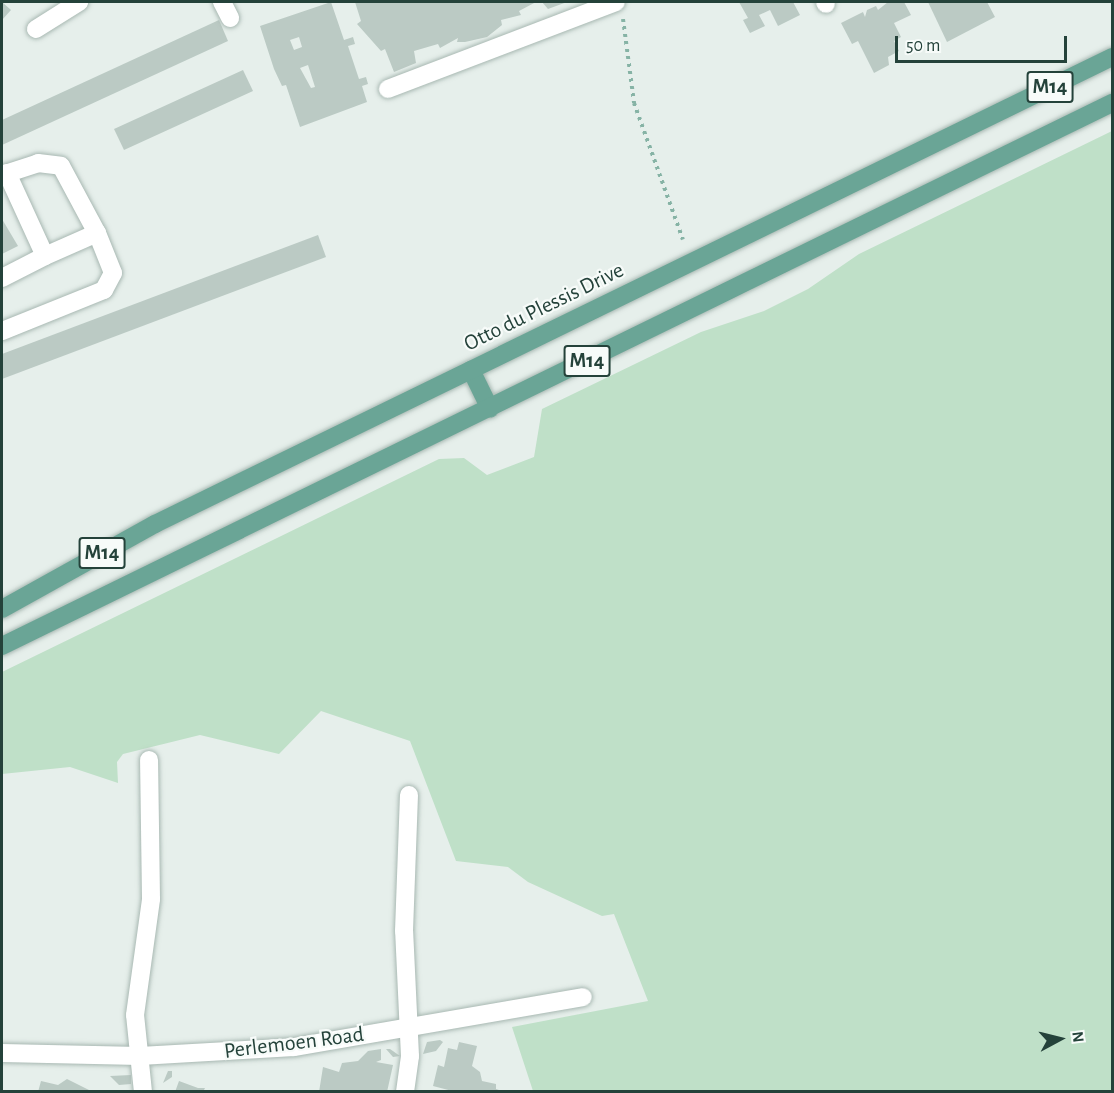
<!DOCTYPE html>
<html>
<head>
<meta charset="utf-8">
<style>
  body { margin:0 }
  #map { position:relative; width:1114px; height:1093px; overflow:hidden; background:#e6efeb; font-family:"Alegreya Sans",sans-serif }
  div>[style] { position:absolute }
  .green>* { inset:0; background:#bfe0c8 }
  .building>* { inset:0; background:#bbcac4 }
  .path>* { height:4px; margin-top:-2px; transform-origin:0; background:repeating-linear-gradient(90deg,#86b3a5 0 3px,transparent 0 7.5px) }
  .roads { filter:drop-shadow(0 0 2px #a8b8b2) drop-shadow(0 0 2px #a8b8b2) }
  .minor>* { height:18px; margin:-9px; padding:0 9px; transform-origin:9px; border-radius:9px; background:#fff }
  .major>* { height:18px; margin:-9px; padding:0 9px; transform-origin:9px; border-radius:9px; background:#6aa596 }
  span { translate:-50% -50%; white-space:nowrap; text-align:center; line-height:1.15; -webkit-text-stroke:4.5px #f7fbf9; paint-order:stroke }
  .shield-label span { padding:2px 4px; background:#f7fbf9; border:2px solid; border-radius:4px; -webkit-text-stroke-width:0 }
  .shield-label { font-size:21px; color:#24423a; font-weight:700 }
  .street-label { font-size:22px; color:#24423a }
  .frame { position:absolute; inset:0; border:3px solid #24423a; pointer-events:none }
  .north { position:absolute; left:1030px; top:1009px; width:60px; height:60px; -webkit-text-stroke:4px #f7fbf9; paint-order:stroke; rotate:83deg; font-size:16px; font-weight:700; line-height:24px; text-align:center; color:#24423a }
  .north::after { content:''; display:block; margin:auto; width:21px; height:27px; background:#24423a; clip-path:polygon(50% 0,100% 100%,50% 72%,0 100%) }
  .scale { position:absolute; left:895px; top:36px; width:172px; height:27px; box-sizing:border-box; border:3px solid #24423a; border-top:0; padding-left:8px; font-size:18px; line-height:21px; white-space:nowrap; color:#24423a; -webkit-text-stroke:4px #f7fbf9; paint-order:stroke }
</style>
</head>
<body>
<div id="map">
  <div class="green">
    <i style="clip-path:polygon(1112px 131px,1112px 1091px,533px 1091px,512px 1027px,648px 1001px,614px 914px,602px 916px,528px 882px,508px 867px,456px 861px,410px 741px,321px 711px,279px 754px,200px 735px,123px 754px,117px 762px,118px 783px,70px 767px,2px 774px,2px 672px,439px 459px,464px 458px,487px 475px,534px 457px,542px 409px,701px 332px,764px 311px,808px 289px,859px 254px)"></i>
  </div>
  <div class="building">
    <i style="clip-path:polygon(2px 2px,11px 10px,2px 20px)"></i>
    <i style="clip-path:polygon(evenodd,331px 2px,344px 40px,353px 37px,355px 44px,348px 46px,359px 79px,366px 77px,368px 84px,362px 86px,367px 102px,300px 127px,286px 85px,282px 86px,274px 69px,260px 26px,331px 2px,299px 37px,302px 47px,294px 50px,290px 40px,299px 37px,331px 2px,308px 65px,315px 87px,311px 88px,300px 68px,308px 65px)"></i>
    <i style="clip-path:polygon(355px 2px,536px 2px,519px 11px,521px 15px,501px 20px,502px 25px,487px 37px,465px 42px,457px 42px,458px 38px,440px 48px,438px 44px,414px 51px,416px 63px,394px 72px,385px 49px,381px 51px,357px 24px,361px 21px)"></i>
    <i style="clip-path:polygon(542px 2px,567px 2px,548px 9px)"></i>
    <i style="clip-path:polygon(739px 2px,793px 2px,800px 15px,778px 26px,770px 10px,759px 15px,765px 26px,750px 33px,743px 20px,748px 18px)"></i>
    <i style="clip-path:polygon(888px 2px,904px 2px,911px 15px,894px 23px,901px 37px,894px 41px,899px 51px,888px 57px,889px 65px,874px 73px,858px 41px,852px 44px,841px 23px,863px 12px,865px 17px,867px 10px,876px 6px,878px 10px)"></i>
    <i style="clip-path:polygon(928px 2px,987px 2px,995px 17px,947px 42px)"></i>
    <i style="clip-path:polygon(219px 20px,228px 41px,2px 145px,2px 120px)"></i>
    <i style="clip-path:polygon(243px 70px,253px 91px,124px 150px,114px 129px)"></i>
    <i style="clip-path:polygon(2px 219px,18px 246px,2px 254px)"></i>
    <i style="clip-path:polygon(318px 235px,326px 257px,2px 379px,2px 354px)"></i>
    <i style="clip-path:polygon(440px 1040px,443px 1042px,436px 1051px,423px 1054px,427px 1042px)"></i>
    <i style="clip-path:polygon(459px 1042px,477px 1046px,472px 1066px,480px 1072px,482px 1081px,496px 1084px,496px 1089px,505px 1092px,456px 1092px,433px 1086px,438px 1065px,444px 1067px,448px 1048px,457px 1050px)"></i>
    <i style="clip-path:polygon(381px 1049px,381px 1060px,376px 1062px,393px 1065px,387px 1092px,319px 1092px,323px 1067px,339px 1072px,342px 1063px,358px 1061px,368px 1051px)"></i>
    <i style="clip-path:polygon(386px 1049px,390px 1049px,400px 1056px,393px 1057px)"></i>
    <i style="clip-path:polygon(168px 1071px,172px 1071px,172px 1077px,163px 1083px)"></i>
    <i style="clip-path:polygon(131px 1075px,131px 1084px,119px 1085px,110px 1076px)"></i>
    <i style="clip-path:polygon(67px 1079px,93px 1092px,38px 1092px,41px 1081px,58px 1085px)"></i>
    <i style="clip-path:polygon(179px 1081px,198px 1088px,205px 1088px,203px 1092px,175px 1092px)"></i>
  </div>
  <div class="path">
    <i style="left:623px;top:19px;width:85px;rotate:82.5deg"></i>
    <i style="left:634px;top:103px;width:145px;rotate:70.3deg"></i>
  </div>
  <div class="roads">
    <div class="minor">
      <i style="left:222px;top:2px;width:18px;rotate:63deg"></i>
      <i style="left:825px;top:2px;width:2px;rotate:63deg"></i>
      <i style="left:36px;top:29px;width:51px;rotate:-32.1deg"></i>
      <i style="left:388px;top:89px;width:244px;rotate:-20.9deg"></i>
      <i style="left:7px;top:173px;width:91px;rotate:65.4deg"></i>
      <i style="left:45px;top:256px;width:57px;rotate:-23.9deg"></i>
      <i style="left:2px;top:175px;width:38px;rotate:-18deg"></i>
      <i style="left:38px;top:163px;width:23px;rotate:7deg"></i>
      <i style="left:61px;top:166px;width:76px;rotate:61.8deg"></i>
      <i style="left:97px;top:233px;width:43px;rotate:68.2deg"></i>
      <i style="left:113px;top:273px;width:19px;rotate:118deg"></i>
      <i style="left:104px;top:290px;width:110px;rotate:158.1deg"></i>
      <i style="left:2px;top:278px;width:48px;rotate:-27.1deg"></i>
      <i style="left:2px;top:1053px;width:138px;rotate:1.2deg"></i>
      <i style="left:140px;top:1056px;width:154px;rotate:-3.3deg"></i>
      <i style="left:294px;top:1047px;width:293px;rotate:-9.8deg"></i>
      <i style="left:143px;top:1092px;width:77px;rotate:-95.9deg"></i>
      <i style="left:135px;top:1015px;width:117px;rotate:-82.1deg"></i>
      <i style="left:151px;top:899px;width:139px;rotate:-90.8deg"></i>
      <i style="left:405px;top:1092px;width:36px;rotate:-82deg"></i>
      <i style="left:410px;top:1056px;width:125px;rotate:-92.7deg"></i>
      <i style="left:404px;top:931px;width:136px;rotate:-87.9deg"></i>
    </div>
    <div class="major">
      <i style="left:471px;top:370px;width:43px;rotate:64deg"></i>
      <i style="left:2px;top:609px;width:175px;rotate:-29.1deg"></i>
      <i style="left:155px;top:524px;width:1065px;rotate:-26.01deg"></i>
      <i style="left:2px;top:646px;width:1236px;rotate:-26.07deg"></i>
    </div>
  </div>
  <div class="shield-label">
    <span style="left:1050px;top:87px">M14</span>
    <span style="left:587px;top:361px">M14</span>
    <span style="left:102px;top:553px">M14</span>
  </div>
  <div class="street-label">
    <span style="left:544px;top:307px;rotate:-26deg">Otto du Plessis Drive</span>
    <span style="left:294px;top:1043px;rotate:-7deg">Perlemoen Road</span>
  </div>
  <div class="frame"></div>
  <div class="north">N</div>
  <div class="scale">50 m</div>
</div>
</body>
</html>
